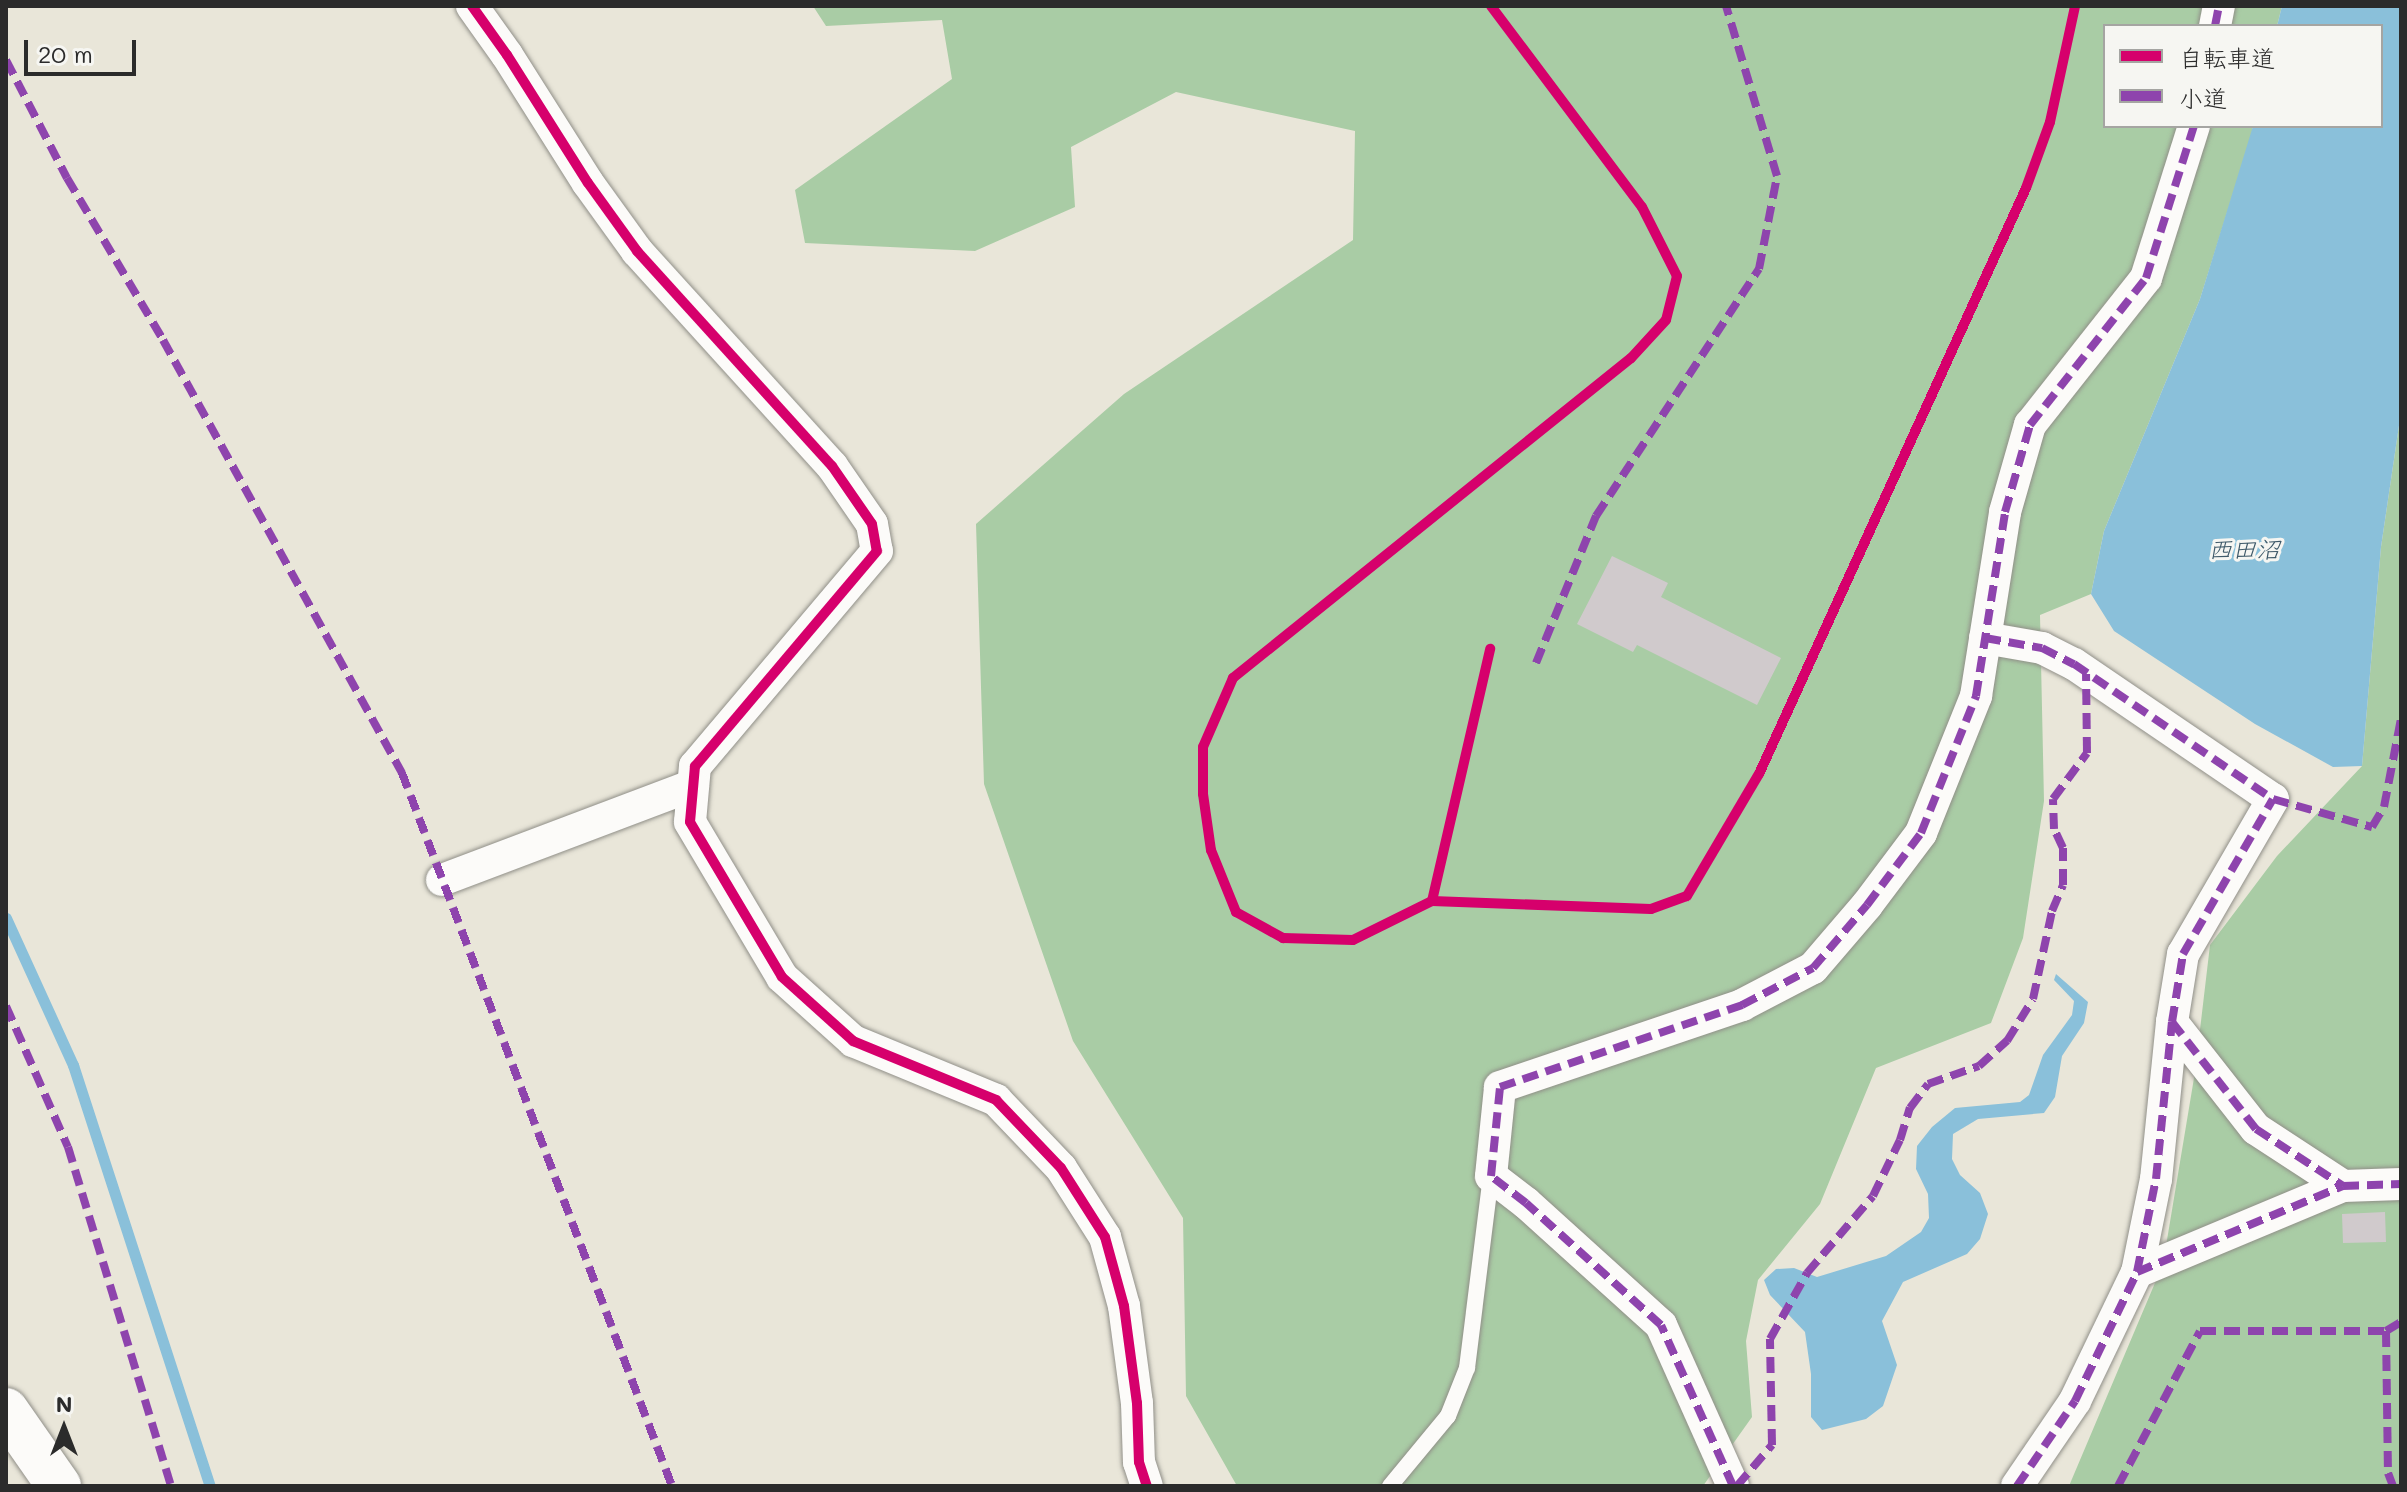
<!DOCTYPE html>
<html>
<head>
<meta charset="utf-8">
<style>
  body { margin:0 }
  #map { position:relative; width:2407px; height:1492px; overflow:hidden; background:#e9e6d9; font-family:Mali,"Klee One",sans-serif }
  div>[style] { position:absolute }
  .forest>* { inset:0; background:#a9cca5 }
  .water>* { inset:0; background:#8ac0da }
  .stream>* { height:11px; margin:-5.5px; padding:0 5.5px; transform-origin:5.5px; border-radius:5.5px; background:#8ac0da }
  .building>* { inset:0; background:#d0cacc }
  .roads { filter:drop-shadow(0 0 2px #908f88) drop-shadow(0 0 2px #908f88) }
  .lane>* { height:16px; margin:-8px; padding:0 8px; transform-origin:8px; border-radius:8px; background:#fcfbf9 }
  .street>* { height:32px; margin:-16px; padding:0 16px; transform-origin:16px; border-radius:16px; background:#fcfbf9 }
  .primary>* { height:44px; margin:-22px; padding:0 22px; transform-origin:22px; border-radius:22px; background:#fcfbf9 }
  .quiet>* { height:8px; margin-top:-4px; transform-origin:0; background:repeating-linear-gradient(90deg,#8e44ad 0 16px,transparent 0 24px) }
  .cycleway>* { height:10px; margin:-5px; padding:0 5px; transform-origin:5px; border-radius:5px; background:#d6006c }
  span { translate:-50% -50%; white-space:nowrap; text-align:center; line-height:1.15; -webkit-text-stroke:6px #f6f6f2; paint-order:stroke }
  .water-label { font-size:24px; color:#3e5969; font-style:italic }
  .frame { position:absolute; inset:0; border:8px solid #2b2b2b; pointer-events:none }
  .legend { position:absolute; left:2103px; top:24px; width:280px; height:104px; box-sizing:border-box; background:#f6f6f2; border:2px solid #a5a5a2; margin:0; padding:10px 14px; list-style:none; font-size:24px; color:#2b2b2b }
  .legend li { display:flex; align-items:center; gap:16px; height:40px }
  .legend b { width:40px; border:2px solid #a5a5a2 }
  .north { position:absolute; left:24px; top:1388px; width:80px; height:80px; -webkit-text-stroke:6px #f6f6f2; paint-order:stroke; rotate:0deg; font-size:22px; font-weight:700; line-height:32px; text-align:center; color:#2b2b2b }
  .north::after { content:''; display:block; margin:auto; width:28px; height:36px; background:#2b2b2b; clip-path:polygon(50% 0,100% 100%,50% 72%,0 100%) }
  .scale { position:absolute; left:24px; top:40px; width:112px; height:36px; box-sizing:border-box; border:4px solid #2b2b2b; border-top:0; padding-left:10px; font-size:24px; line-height:28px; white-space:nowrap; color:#2b2b2b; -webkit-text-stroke:6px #f6f6f2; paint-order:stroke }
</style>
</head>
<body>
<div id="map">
  <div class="forest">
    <i style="clip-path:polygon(813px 6px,2282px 6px,2277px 26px,2105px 26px,2105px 126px,2253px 126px,2251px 136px,2200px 299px,2104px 531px,2091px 594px,2040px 615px,2044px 801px,2023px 938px,1991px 1023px,1876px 1068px,1820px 1204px,1758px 1280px,1746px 1341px,1752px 1417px,1703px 1486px,1237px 1486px,1186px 1396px,1183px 1218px,1073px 1041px,984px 784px,976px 524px,1124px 394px,1353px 240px,1355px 131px,1176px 92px,1071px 147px,1075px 207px,975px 251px,805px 243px,795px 190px,952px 79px,942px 20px,826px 26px)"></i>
    <i style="clip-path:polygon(2401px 412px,2401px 1486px,2069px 1486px,2163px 1264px,2195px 1072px,2210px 945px,2277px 856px,2362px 766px,2381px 547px)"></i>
  </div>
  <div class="water">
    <i style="clip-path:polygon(2282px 6px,2401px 6px,2401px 412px,2381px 547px,2362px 766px,2333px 767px,2255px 724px,2114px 631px,2091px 594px,2104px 531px,2200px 299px,2253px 126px,2381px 126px,2381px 26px,2277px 26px)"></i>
    <i style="clip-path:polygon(2056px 974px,2088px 1002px,2084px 1023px,2062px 1056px,2055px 1097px,2044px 1113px,1978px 1119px,1953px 1134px,1952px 1159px,1960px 1175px,1980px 1193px,1988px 1214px,1980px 1239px,1967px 1254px,1903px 1282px,1882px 1321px,1897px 1365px,1883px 1406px,1866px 1419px,1822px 1430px,1811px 1417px,1811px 1374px,1805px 1332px,1770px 1295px,1764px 1280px,1776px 1269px,1794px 1268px,1817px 1277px,1886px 1256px,1921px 1232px,1929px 1218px,1928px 1194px,1916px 1169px,1917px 1146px,1932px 1127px,1955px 1108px,2020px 1102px,2029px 1095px,2043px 1055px,2072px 1015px,2074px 1001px,2054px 980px)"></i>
  </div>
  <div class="stream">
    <i style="left:6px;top:918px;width:162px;rotate:65.5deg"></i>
    <i style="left:73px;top:1065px;width:443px;rotate:72deg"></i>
  </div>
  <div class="building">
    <i style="clip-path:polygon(1612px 556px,1668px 583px,1661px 597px,1781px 658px,1757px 705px,1637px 645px,1633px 652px,1577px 624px)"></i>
    <i style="clip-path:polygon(2385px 1212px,2386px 1242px,2343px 1243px,2342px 1214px)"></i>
  </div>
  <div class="roads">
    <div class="lane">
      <i style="left:1390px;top:1486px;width:91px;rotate:-50.4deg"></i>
      <i style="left:1448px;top:1416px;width:52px;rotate:-68.4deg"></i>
      <i style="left:1467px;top:1368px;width:193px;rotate:-82.9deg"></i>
    </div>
    <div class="street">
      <i style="left:472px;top:6px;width:60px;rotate:54.5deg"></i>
      <i style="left:507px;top:55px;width:151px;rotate:57.7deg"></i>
      <i style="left:588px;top:183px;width:84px;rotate:54.2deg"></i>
      <i style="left:637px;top:251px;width:290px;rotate:47.8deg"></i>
      <i style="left:832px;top:466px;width:70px;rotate:55.4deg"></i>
      <i style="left:872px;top:524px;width:27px;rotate:80deg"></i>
      <i style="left:877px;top:551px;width:282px;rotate:130.2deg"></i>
      <i style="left:695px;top:766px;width:56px;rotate:95.1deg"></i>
      <i style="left:690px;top:822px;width:180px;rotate:59.3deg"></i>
      <i style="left:782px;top:977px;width:96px;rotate:42deg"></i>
      <i style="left:853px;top:1041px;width:155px;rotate:22.4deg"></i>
      <i style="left:996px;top:1100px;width:94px;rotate:46.3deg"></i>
      <i style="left:1061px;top:1168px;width:82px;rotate:57.5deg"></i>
      <i style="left:1105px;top:1237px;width:72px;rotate:74.6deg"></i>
      <i style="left:1124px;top:1306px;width:98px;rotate:82.4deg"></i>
      <i style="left:1137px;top:1403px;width:59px;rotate:88.1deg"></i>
      <i style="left:1139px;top:1462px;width:25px;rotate:72deg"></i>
      <i style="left:2215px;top:26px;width:20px;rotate:-79deg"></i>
      <i style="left:1985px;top:638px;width:58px;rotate:10deg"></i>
      <i style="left:2042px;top:648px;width:36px;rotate:27deg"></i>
      <i style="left:2074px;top:664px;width:240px;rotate:34.2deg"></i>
      <i style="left:2273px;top:799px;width:179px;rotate:120.1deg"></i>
      <i style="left:2183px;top:954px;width:69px;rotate:99.2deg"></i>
      <i style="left:2172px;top:1022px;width:158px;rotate:95.8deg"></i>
      <i style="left:2156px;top:1179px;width:95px;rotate:101.5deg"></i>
      <i style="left:2137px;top:1272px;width:143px;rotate:115.7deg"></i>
      <i style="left:2075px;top:1401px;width:103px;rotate:124.3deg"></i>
      <i style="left:442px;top:880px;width:268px;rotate:-20.7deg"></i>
      <i style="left:2172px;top:1022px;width:136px;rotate:51.9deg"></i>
      <i style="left:2256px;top:1129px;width:104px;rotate:33.2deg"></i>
      <i style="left:2137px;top:1272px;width:223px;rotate:-22.7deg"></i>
      <i style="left:2343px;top:1186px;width:58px;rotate:-2deg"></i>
      <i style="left:1733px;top:1486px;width:176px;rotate:-114.1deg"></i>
      <i style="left:1661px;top:1325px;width:182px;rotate:-137.9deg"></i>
      <i style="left:1526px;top:1203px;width:44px;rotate:-142.4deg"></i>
      <i style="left:1491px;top:1176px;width:89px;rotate:-84.2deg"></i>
      <i style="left:1500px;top:1087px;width:256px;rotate:-18.7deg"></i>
      <i style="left:1742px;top:1005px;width:80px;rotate:-27.5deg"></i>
      <i style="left:1813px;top:968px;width:83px;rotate:-49.4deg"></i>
      <i style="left:1867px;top:905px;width:90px;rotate:-53.1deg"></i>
      <i style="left:1921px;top:833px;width:148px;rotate:-68.1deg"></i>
      <i style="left:1976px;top:696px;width:186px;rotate:-81deg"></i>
      <i style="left:2005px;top:512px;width:91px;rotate:-74deg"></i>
      <i style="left:2030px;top:425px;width:187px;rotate:-51.7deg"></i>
      <i style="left:2146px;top:278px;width:159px;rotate:-72.5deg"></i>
    </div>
    <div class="primary">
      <i style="left:6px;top:1410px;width:93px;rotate:55.1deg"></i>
    </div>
  </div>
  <div class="quiet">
    <i style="left:2215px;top:26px;width:20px;rotate:-79deg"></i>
    <i style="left:6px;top:60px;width:133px;rotate:62.7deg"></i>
    <i style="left:67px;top:178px;width:188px;rotate:59.3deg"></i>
    <i style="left:163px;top:340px;width:495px;rotate:61.1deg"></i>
    <i style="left:402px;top:773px;width:762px;rotate:69.26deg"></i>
    <i style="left:1985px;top:638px;width:58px;rotate:10deg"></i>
    <i style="left:2042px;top:648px;width:36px;rotate:27deg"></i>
    <i style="left:2074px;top:664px;width:240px;rotate:34.2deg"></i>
    <i style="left:2273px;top:799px;width:103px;rotate:15.8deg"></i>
    <i style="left:2372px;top:827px;width:23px;rotate:-59deg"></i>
    <i style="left:2384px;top:807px;width:90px;rotate:-79.1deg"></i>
    <i style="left:1536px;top:663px;width:159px;rotate:-67.8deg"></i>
    <i style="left:1596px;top:516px;width:296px;rotate:-56.6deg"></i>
    <i style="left:1759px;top:269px;width:95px;rotate:-79deg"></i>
    <i style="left:1777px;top:176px;width:177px;rotate:-106.7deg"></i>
    <i style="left:6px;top:1006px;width:154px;rotate:66.3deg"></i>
    <i style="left:68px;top:1147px;width:354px;rotate:73.1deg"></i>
    <i style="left:2172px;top:1022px;width:136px;rotate:51.9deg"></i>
    <i style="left:2256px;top:1129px;width:104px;rotate:33.2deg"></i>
    <i style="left:2137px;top:1272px;width:223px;rotate:-22.7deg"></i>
    <i style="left:2343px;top:1186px;width:58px;rotate:-2deg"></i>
    <i style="left:2386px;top:1331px;width:142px;rotate:89.2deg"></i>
    <i style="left:2388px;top:1473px;width:14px;rotate:69deg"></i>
    <i style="left:1733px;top:1486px;width:176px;rotate:-114.1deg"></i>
    <i style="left:1661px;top:1325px;width:182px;rotate:-137.9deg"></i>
    <i style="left:1526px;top:1203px;width:44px;rotate:-142.4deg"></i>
    <i style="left:1491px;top:1176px;width:89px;rotate:-84.2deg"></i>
    <i style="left:1500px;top:1087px;width:256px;rotate:-18.7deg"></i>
    <i style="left:1742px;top:1005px;width:80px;rotate:-27.5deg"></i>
    <i style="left:1813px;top:968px;width:83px;rotate:-49.4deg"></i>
    <i style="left:1867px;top:905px;width:90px;rotate:-53.1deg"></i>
    <i style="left:1921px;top:833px;width:148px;rotate:-68.1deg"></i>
    <i style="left:1976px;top:696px;width:186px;rotate:-81deg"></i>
    <i style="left:2005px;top:512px;width:91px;rotate:-74deg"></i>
    <i style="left:2030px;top:425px;width:187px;rotate:-51.7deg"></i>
    <i style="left:2146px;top:278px;width:159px;rotate:-72.5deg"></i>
    <i style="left:1737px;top:1486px;width:54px;rotate:-49.5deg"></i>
    <i style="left:1772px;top:1445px;width:106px;rotate:-91.1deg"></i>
    <i style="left:1770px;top:1339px;width:76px;rotate:-60.7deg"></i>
    <i style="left:1807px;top:1273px;width:101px;rotate:-49.4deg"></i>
    <i style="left:1873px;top:1196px;width:62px;rotate:-64.3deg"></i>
    <i style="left:1900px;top:1140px;width:34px;rotate:-73deg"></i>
    <i style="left:1910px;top:1108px;width:30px;rotate:-53deg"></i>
    <i style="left:1928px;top:1084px;width:54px;rotate:-19.4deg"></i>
    <i style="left:1979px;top:1066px;width:38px;rotate:-42deg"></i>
    <i style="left:2007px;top:1041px;width:49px;rotate:-58.2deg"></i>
    <i style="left:2033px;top:999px;width:90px;rotate:-77.8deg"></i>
    <i style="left:2052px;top:911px;width:28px;rotate:-67deg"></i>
    <i style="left:2063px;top:885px;width:37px;rotate:-90deg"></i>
    <i style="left:2063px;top:848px;width:21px;rotate:-115deg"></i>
    <i style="left:2054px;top:829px;width:30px;rotate:-92deg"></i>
    <i style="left:2053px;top:799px;width:57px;rotate:-53.5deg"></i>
    <i style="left:2087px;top:753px;width:79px;rotate:-90.7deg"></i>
    <i style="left:2017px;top:1486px;width:103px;rotate:-55.7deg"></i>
    <i style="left:2075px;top:1401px;width:143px;rotate:-64.3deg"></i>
    <i style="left:2137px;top:1272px;width:95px;rotate:-78.5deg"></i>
    <i style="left:2156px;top:1179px;width:158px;rotate:-84.2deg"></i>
    <i style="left:2172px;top:1022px;width:69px;rotate:-80.8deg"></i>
    <i style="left:2183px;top:954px;width:179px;rotate:-59.9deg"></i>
    <i style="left:2118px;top:1486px;width:175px;rotate:-62.1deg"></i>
    <i style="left:2200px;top:1331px;width:186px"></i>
    <i style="left:2386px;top:1331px;width:17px;rotate:-31deg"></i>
  </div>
  <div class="cycleway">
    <i style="left:472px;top:6px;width:60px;rotate:54.5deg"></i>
    <i style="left:507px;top:55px;width:151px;rotate:57.7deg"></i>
    <i style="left:588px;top:183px;width:84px;rotate:54.2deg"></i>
    <i style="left:637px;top:251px;width:290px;rotate:47.8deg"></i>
    <i style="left:832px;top:466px;width:70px;rotate:55.4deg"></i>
    <i style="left:872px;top:524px;width:27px;rotate:80deg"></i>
    <i style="left:877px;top:551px;width:282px;rotate:130.2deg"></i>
    <i style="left:695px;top:766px;width:56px;rotate:95.1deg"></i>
    <i style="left:690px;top:822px;width:180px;rotate:59.3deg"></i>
    <i style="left:782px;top:977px;width:96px;rotate:42deg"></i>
    <i style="left:853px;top:1041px;width:155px;rotate:22.4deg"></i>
    <i style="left:996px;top:1100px;width:94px;rotate:46.3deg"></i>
    <i style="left:1061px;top:1168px;width:82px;rotate:57.5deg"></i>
    <i style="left:1105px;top:1237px;width:72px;rotate:74.6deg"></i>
    <i style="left:1124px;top:1306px;width:98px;rotate:82.4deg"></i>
    <i style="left:1137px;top:1403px;width:59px;rotate:88.1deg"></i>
    <i style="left:1139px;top:1462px;width:25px;rotate:72deg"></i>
    <i style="left:1491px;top:6px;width:251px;rotate:53.1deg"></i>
    <i style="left:1642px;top:207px;width:77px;rotate:63.1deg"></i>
    <i style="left:1677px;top:276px;width:45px;rotate:104deg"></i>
    <i style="left:1666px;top:320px;width:52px;rotate:132.6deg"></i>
    <i style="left:1631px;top:358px;width:511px;rotate:141.2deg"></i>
    <i style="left:1233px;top:678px;width:75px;rotate:113.5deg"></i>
    <i style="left:1203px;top:747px;width:47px;rotate:90deg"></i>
    <i style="left:1203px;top:794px;width:57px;rotate:81.9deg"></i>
    <i style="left:1211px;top:850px;width:67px;rotate:68deg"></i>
    <i style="left:1236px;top:912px;width:54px;rotate:29deg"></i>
    <i style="left:1283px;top:938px;width:70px;rotate:1.6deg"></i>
    <i style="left:1353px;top:940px;width:88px;rotate:-26.3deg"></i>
    <i style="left:1432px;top:901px;width:219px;rotate:2.1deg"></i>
    <i style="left:1651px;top:909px;width:38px;rotate:-20deg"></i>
    <i style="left:1687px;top:896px;width:142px;rotate:-59.5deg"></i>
    <i style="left:1759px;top:774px;width:644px;rotate:-65.5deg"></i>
    <i style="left:2026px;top:188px;width:70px;rotate:-70deg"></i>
    <i style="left:2050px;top:122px;width:119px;rotate:-77.8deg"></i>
    <i style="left:1432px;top:901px;width:259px;rotate:-77deg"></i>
  </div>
  <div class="water-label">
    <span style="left:2244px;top:549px">西田沼</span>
  </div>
  <div class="frame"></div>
  <ul class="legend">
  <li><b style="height:10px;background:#d6006c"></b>自転車道</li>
  <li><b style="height:10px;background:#8e44ad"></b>小道</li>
  </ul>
  <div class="north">N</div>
  <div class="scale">20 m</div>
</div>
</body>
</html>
